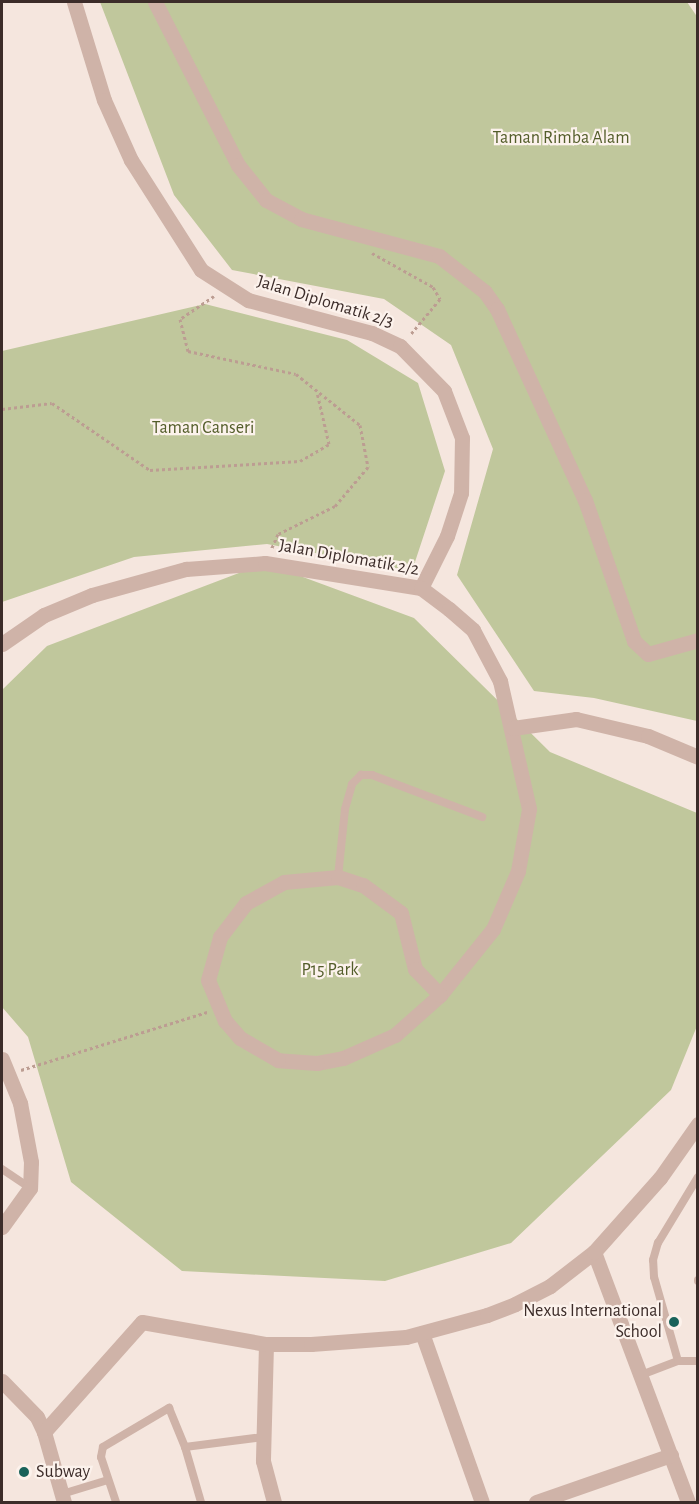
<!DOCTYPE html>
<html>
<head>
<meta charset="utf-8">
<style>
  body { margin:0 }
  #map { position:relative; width:699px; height:1504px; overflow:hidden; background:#f5e6de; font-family:"Alegreya Sans",sans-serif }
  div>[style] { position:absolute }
  .green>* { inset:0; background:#c0c79c }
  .path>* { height:3px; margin-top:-1.5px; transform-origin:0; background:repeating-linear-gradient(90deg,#bc9d92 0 3px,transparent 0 6px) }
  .lane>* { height:8px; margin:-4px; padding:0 4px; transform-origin:4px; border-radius:4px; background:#cfb3a8 }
  .street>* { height:15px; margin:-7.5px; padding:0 7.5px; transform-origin:7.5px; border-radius:7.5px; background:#cfb3a8 }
  .dots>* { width:16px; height:16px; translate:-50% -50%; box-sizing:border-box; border:3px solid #fcf2ec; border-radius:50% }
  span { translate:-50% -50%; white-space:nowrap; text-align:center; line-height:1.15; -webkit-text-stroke:4.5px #fcf2ec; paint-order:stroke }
  .park-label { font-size:18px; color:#535d2a }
  .street-label { font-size:18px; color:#3c2c29 }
  .poi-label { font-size:18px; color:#3c2c29 }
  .right { translate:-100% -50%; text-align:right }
  .left { translate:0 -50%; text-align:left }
  .frame { position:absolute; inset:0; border:3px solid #3c2c29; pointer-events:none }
</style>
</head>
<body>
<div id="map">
  <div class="green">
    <i style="clip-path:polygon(100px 2px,687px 2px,698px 18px,697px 721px,594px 698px,534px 691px,457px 575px,493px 449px,451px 345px,384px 299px,232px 270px,174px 195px)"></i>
    <i style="clip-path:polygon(205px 304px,347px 340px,418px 383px,445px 471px,412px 571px,267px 544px,134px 557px,2px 602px,2px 351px)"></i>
    <i style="clip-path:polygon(265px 563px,414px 618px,550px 752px,697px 813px,697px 1026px,671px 1090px,511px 1243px,385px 1281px,182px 1271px,71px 1182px,28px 1037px,2px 1007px,2px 690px,47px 646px)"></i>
  </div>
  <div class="path">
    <i style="left:372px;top:253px;width:70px;rotate:29.1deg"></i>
    <i style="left:433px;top:287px;width:14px;rotate:60deg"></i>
    <i style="left:440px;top:299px;width:47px;rotate:129.8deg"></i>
    <i style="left:214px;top:296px;width:41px;rotate:145.9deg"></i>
    <i style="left:180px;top:319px;width:33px;rotate:76deg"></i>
    <i style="left:188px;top:351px;width:110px;rotate:12deg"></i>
    <i style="left:296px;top:374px;width:82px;rotate:38.6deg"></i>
    <i style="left:360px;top:425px;width:43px;rotate:79.2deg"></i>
    <i style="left:368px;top:467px;width:51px;rotate:130.2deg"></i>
    <i style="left:335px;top:506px;width:64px;rotate:153.8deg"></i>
    <i style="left:278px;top:534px;width:17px;rotate:114deg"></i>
    <i style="left:2px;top:409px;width:50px;rotate:-6.8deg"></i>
    <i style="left:52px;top:403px;width:119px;rotate:34.4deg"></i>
    <i style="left:150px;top:470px;width:150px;rotate:-3.4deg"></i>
    <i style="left:300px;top:461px;width:34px;rotate:-30deg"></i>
    <i style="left:329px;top:444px;width:53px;rotate:-103deg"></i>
    <i style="left:21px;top:1070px;width:195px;rotate:-17.3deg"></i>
  </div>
  <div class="lane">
    <i style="left:338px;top:877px;width:68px;rotate:-84.1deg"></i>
    <i style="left:345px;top:809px;width:26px;rotate:-74deg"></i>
    <i style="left:352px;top:784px;width:13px;rotate:-45deg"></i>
    <i style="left:361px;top:775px;width:11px"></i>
    <i style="left:372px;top:775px;width:118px;rotate:20.9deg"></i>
    <i style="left:2px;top:1169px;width:34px;rotate:34deg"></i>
    <i style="left:698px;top:1280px;width:1px;rotate:90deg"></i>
    <i style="left:678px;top:1361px;width:87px;rotate:-105.9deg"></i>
    <i style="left:654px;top:1277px;width:17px;rotate:-93deg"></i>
    <i style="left:653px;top:1260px;width:18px;rotate:-74deg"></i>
    <i style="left:658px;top:1243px;width:77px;rotate:-58.8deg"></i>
    <i style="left:641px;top:1375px;width:40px;rotate:-21deg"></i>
    <i style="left:678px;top:1361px;width:20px"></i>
    <i style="left:62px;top:1494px;width:48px;rotate:-16.9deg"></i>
    <i style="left:116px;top:1502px;width:47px;rotate:-108.4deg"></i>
    <i style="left:101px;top:1457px;width:10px;rotate:-79deg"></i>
    <i style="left:103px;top:1447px;width:77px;rotate:-30.6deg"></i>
    <i style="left:169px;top:1408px;width:42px;rotate:67.7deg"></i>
    <i style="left:201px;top:1502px;width:57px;rotate:-106.2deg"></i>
    <i style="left:185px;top:1447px;width:79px;rotate:-7.3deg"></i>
  </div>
  <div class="street">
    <i style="left:74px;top:2px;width:102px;rotate:73deg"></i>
    <i style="left:104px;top:100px;width:66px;rotate:65.8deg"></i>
    <i style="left:131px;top:160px;width:130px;rotate:57.5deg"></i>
    <i style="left:201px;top:270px;width:56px;rotate:32.6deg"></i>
    <i style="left:248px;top:300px;width:128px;rotate:14.9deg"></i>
    <i style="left:372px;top:333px;width:31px;rotate:25deg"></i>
    <i style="left:400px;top:346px;width:63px;rotate:45.6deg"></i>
    <i style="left:444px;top:391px;width:50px;rotate:69deg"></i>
    <i style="left:462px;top:438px;width:55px;rotate:91deg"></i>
    <i style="left:461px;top:493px;width:45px;rotate:108deg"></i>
    <i style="left:447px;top:536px;width:58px;rotate:116.6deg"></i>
    <i style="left:155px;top:2px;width:183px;rotate:63deg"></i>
    <i style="left:238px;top:165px;width:45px;rotate:51.3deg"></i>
    <i style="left:266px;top:200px;width:40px;rotate:28deg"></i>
    <i style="left:301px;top:219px;width:143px;rotate:15deg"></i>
    <i style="left:439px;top:256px;width:58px;rotate:38deg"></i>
    <i style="left:485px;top:292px;width:21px;rotate:55deg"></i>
    <i style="left:497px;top:309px;width:210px;rotate:65.3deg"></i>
    <i style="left:585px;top:500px;width:149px;rotate:70.8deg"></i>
    <i style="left:634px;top:641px;width:19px;rotate:43deg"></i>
    <i style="left:648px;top:654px;width:52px;rotate:-15.6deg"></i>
    <i style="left:2px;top:644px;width:51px;rotate:-34.6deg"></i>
    <i style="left:44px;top:615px;width:52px;rotate:-22.6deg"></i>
    <i style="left:92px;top:595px;width:98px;rotate:-15.5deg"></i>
    <i style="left:186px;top:569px;width:79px;rotate:-4.3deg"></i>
    <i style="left:265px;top:563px;width:158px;rotate:9.1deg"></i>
    <i style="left:421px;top:588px;width:35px;rotate:37deg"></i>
    <i style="left:449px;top:609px;width:32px;rotate:41deg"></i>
    <i style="left:473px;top:630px;width:58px;rotate:62.1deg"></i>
    <i style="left:500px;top:681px;width:131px;rotate:77.2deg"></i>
    <i style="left:529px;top:809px;width:63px;rotate:100.1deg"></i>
    <i style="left:518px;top:871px;width:63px;rotate:113.3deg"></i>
    <i style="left:493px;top:929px;width:85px;rotate:128.8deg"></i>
    <i style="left:440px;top:995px;width:60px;rotate:138.4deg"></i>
    <i style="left:395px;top:1035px;width:57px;rotate:156.1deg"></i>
    <i style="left:343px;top:1058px;width:26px;rotate:169deg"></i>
    <i style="left:317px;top:1063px;width:39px;rotate:-176deg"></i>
    <i style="left:278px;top:1060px;width:44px;rotate:-149.9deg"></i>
    <i style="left:240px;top:1038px;width:23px;rotate:-131deg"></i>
    <i style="left:225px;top:1021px;width:44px;rotate:-112.5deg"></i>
    <i style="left:208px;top:980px;width:45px;rotate:-74.4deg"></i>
    <i style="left:220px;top:937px;width:43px;rotate:-52.6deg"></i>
    <i style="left:246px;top:903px;width:43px;rotate:-28.9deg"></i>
    <i style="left:284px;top:882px;width:54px;rotate:-5.3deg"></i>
    <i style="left:338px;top:877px;width:26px;rotate:18deg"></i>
    <i style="left:363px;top:885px;width:47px;rotate:36.4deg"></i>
    <i style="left:401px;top:913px;width:58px;rotate:76deg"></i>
    <i style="left:415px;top:969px;width:36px;rotate:46deg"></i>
    <i style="left:513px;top:728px;width:64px;rotate:-8.1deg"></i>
    <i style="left:576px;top:719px;width:74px;rotate:13.3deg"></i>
    <i style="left:648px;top:736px;width:54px;rotate:22.8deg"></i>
    <i style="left:2px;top:1059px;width:48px;rotate:67.8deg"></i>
    <i style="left:20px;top:1103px;width:60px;rotate:79.4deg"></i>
    <i style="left:31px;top:1162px;width:26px;rotate:92deg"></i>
    <i style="left:30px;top:1188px;width:48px;rotate:125.7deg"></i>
    <i style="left:594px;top:1252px;width:267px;rotate:69.4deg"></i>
    <i style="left:422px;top:1333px;width:179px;rotate:70.5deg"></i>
    <i style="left:266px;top:1344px;width:117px;rotate:91.5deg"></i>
    <i style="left:263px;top:1461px;width:42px;rotate:75deg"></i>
    <i style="left:2px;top:1381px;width:50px;rotate:45.8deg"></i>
    <i style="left:37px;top:1417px;width:17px;rotate:65deg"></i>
    <i style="left:44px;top:1432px;width:73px;rotate:74.1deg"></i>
    <i style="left:44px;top:1432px;width:147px;rotate:-48.3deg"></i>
    <i style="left:142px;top:1322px;width:126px;rotate:10.1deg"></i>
    <i style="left:266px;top:1344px;width:45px"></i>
    <i style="left:311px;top:1344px;width:95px;rotate:-4.2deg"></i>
    <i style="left:406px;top:1337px;width:84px;rotate:-15.2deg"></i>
    <i style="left:487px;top:1315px;width:30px;rotate:-21deg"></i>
    <i style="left:515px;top:1304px;width:39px;rotate:-27deg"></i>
    <i style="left:550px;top:1286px;width:56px;rotate:-37.7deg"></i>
    <i style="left:594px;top:1252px;width:99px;rotate:-48.3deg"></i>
    <i style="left:660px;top:1178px;width:66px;rotate:-54.9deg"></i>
    <i style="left:536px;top:1502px;width:143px;rotate:-19.2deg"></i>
  </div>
  <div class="dots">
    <i style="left:674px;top:1322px;background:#19625a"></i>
    <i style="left:24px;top:1472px;background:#19625a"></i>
  </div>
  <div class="park-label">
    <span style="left:561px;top:138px">Taman Rimba Alam</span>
    <span style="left:203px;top:428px">Taman Canseri</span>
    <span style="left:330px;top:970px">P15 Park</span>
  </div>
  <div class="street-label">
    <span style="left:325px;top:302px;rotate:17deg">Jalan Diplomatik 2/3</span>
    <span style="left:349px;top:558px;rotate:10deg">Jalan Diplomatik 2/2</span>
  </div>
  <div class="poi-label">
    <span class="right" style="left:662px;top:1322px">Nexus International<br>School</span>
    <span class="left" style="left:36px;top:1472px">Subway</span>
  </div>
  <div class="frame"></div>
</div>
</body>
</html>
